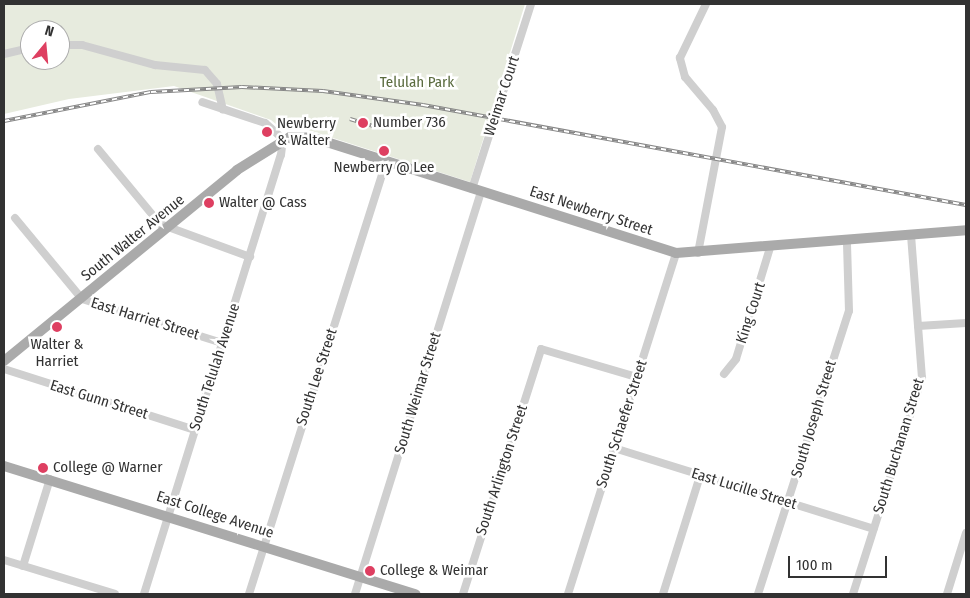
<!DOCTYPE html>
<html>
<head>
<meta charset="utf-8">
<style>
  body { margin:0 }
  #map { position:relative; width:970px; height:598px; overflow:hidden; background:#fff; font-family:"Fira Sans Condensed",sans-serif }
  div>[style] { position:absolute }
  .green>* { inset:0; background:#e7ebde }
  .minor>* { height:8px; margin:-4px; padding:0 4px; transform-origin:4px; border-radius:4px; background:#cfcfcf }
  .major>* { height:10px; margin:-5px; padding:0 5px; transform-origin:5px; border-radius:5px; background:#aaa }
  .rail>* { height:4px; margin-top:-2px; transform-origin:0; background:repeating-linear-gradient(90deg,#fff 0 5.5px,#878787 0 11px); box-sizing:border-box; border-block:1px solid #878787 }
  .dots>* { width:14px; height:14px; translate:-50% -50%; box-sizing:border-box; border:2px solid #fff; border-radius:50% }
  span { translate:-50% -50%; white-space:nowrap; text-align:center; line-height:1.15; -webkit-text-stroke:5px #fff; paint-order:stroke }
  .park-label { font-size:15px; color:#5b6c40 }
  .street-label { font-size:15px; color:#323232 }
  .poi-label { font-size:15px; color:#323232 }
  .left { translate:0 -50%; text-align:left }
  .frame { position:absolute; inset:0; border:5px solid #323232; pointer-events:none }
  .north { position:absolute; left:20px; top:20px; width:50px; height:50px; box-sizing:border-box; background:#fff; border:1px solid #adadad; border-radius:50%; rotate:17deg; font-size:14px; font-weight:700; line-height:20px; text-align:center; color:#323232 }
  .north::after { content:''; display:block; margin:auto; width:18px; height:22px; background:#de3f61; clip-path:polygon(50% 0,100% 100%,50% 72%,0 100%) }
  .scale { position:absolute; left:788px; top:556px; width:99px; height:22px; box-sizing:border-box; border:2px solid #323232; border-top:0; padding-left:6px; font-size:15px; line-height:18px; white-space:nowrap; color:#323232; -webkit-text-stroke:4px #fff; paint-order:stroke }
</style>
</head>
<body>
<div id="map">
  <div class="green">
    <i style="clip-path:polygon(evenodd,4px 4px,525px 4px,470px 182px,305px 129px,283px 130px,271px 120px,174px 86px,69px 99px,4px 114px,4px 4px,30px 30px,60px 30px,60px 60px,30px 60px,30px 30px)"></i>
  </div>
  <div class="minor">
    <i style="left:60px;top:45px;width:22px"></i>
    <i style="left:82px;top:45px;width:76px;rotate:15.3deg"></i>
    <i style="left:155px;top:65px;width:50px;rotate:5.7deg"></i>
    <i style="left:205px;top:70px;width:18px;rotate:49deg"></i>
    <i style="left:217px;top:84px;width:26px;rotate:77deg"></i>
    <i style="left:4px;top:54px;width:27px;rotate:-13deg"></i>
    <i style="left:98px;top:149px;width:97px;rotate:50.4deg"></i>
    <i style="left:160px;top:224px;width:96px;rotate:20.1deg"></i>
    <i style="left:472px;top:189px;width:194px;rotate:-72.3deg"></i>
    <i style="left:15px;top:218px;width:105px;rotate:50.4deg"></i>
    <i style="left:82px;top:299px;width:147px;rotate:17.4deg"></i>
    <i style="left:698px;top:253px;width:128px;rotate:-79.2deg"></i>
    <i style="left:722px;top:127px;width:19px;rotate:-118deg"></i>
    <i style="left:713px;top:110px;width:43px;rotate:-130.3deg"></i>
    <i style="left:685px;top:77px;width:20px;rotate:-105deg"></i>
    <i style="left:680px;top:58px;width:60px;rotate:-64.3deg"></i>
    <i style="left:918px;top:326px;width:48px;rotate:-3.6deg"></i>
    <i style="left:4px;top:369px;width:201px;rotate:17.7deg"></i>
    <i style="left:724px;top:374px;width:19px;rotate:-51deg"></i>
    <i style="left:736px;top:359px;width:116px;rotate:-73deg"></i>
    <i style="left:614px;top:448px;width:272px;rotate:17.3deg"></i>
    <i style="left:4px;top:560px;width:116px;rotate:17deg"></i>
    <i style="left:23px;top:566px;width:91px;rotate:-72.8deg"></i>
    <i style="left:144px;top:594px;width:460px;rotate:-72.7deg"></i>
    <i style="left:281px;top:155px;width:16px;rotate:-83deg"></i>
    <i style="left:283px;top:139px;width:24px;rotate:-138deg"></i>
    <i style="left:265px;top:123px;width:66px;rotate:-161.6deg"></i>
    <i style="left:249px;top:594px;width:454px;rotate:-72.4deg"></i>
    <i style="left:355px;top:594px;width:422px;rotate:-72.6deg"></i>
    <i style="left:463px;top:594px;width:257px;rotate:-72.3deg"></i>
    <i style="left:541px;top:349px;width:100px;rotate:16.3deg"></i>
    <i style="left:568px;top:594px;width:358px;rotate:-72.4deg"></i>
    <i style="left:663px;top:594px;width:124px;rotate:-72.6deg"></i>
    <i style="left:758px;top:594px;width:297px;rotate:-72.2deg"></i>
    <i style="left:849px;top:311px;width:69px;rotate:-91.7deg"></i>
    <i style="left:853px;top:594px;width:227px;rotate:-72.3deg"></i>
    <i style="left:922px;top:378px;width:143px;rotate:-94.4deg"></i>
    <i style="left:947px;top:594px;width:64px;rotate:-72.7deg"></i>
  </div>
  <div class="major">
    <i style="left:4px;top:361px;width:301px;rotate:-39.3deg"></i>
    <i style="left:237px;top:170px;width:62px;rotate:-31.9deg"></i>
    <i style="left:290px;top:137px;width:24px;rotate:2deg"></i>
    <i style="left:314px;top:138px;width:380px;rotate:17.6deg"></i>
    <i style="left:676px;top:253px;width:291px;rotate:-4.5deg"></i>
    <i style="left:4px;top:466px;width:431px;rotate:17.3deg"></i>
  </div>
  <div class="rail">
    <i style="left:350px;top:119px;width:28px;rotate:17deg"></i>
    <i style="left:4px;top:121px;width:150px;rotate:-11.2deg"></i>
    <i style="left:151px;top:92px;width:91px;rotate:-3.1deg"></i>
    <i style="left:242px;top:87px;width:81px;rotate:2.8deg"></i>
    <i style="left:323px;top:91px;width:101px;rotate:8deg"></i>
    <i style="left:423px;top:105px;width:552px;rotate:10.43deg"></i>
  </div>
  <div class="dots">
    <i style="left:363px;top:123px;background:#de3f61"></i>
    <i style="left:267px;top:132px;background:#de3f61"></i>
    <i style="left:384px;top:151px;background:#de3f61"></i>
    <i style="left:209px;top:203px;background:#de3f61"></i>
    <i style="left:57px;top:327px;background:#de3f61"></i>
    <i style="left:43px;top:468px;background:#de3f61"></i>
    <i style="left:370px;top:571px;background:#de3f61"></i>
  </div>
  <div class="park-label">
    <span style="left:417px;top:83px">Telulah Park</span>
  </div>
  <div class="street-label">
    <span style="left:502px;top:96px;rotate:-72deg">Weimar Court</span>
    <span style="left:591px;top:211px;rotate:18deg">East Newberry Street</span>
    <span style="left:133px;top:238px;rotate:-39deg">South Walter Avenue</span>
    <span style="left:751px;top:313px;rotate:-72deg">King Court</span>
    <span style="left:145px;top:319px;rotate:17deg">East Harriet Street</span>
    <span style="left:215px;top:367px;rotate:-72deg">South Telulah Avenue</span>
    <span style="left:317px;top:377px;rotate:-72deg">South Lee Street</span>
    <span style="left:418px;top:393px;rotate:-73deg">South Weimar Street</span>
    <span style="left:99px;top:400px;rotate:17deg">East Gunn Street</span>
    <span style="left:814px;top:419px;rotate:-73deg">South Joseph Street</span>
    <span style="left:622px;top:424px;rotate:-72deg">South Schaefer Street</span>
    <span style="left:899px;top:446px;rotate:-73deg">South Buchanan Street</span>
    <span style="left:502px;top:470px;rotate:-72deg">South Arlington Street</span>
    <span style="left:744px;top:489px;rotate:17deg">East Lucille Street</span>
    <span style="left:215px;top:515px;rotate:18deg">East College Avenue</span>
  </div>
  <div class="poi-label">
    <span class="left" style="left:277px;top:132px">Newberry<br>&amp; Walter</span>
    <span class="left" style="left:373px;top:123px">Number 736</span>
    <span style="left:384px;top:168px">Newberry @ Lee</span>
    <span class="left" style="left:219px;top:203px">Walter @ Cass</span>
    <span style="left:57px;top:353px">Walter &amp;<br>Harriet</span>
    <span class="left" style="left:53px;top:468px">College @ Warner</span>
    <span class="left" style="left:380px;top:571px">College &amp; Weimar</span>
  </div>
  <div class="frame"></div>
  <div class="north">N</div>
  <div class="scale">100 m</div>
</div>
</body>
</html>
